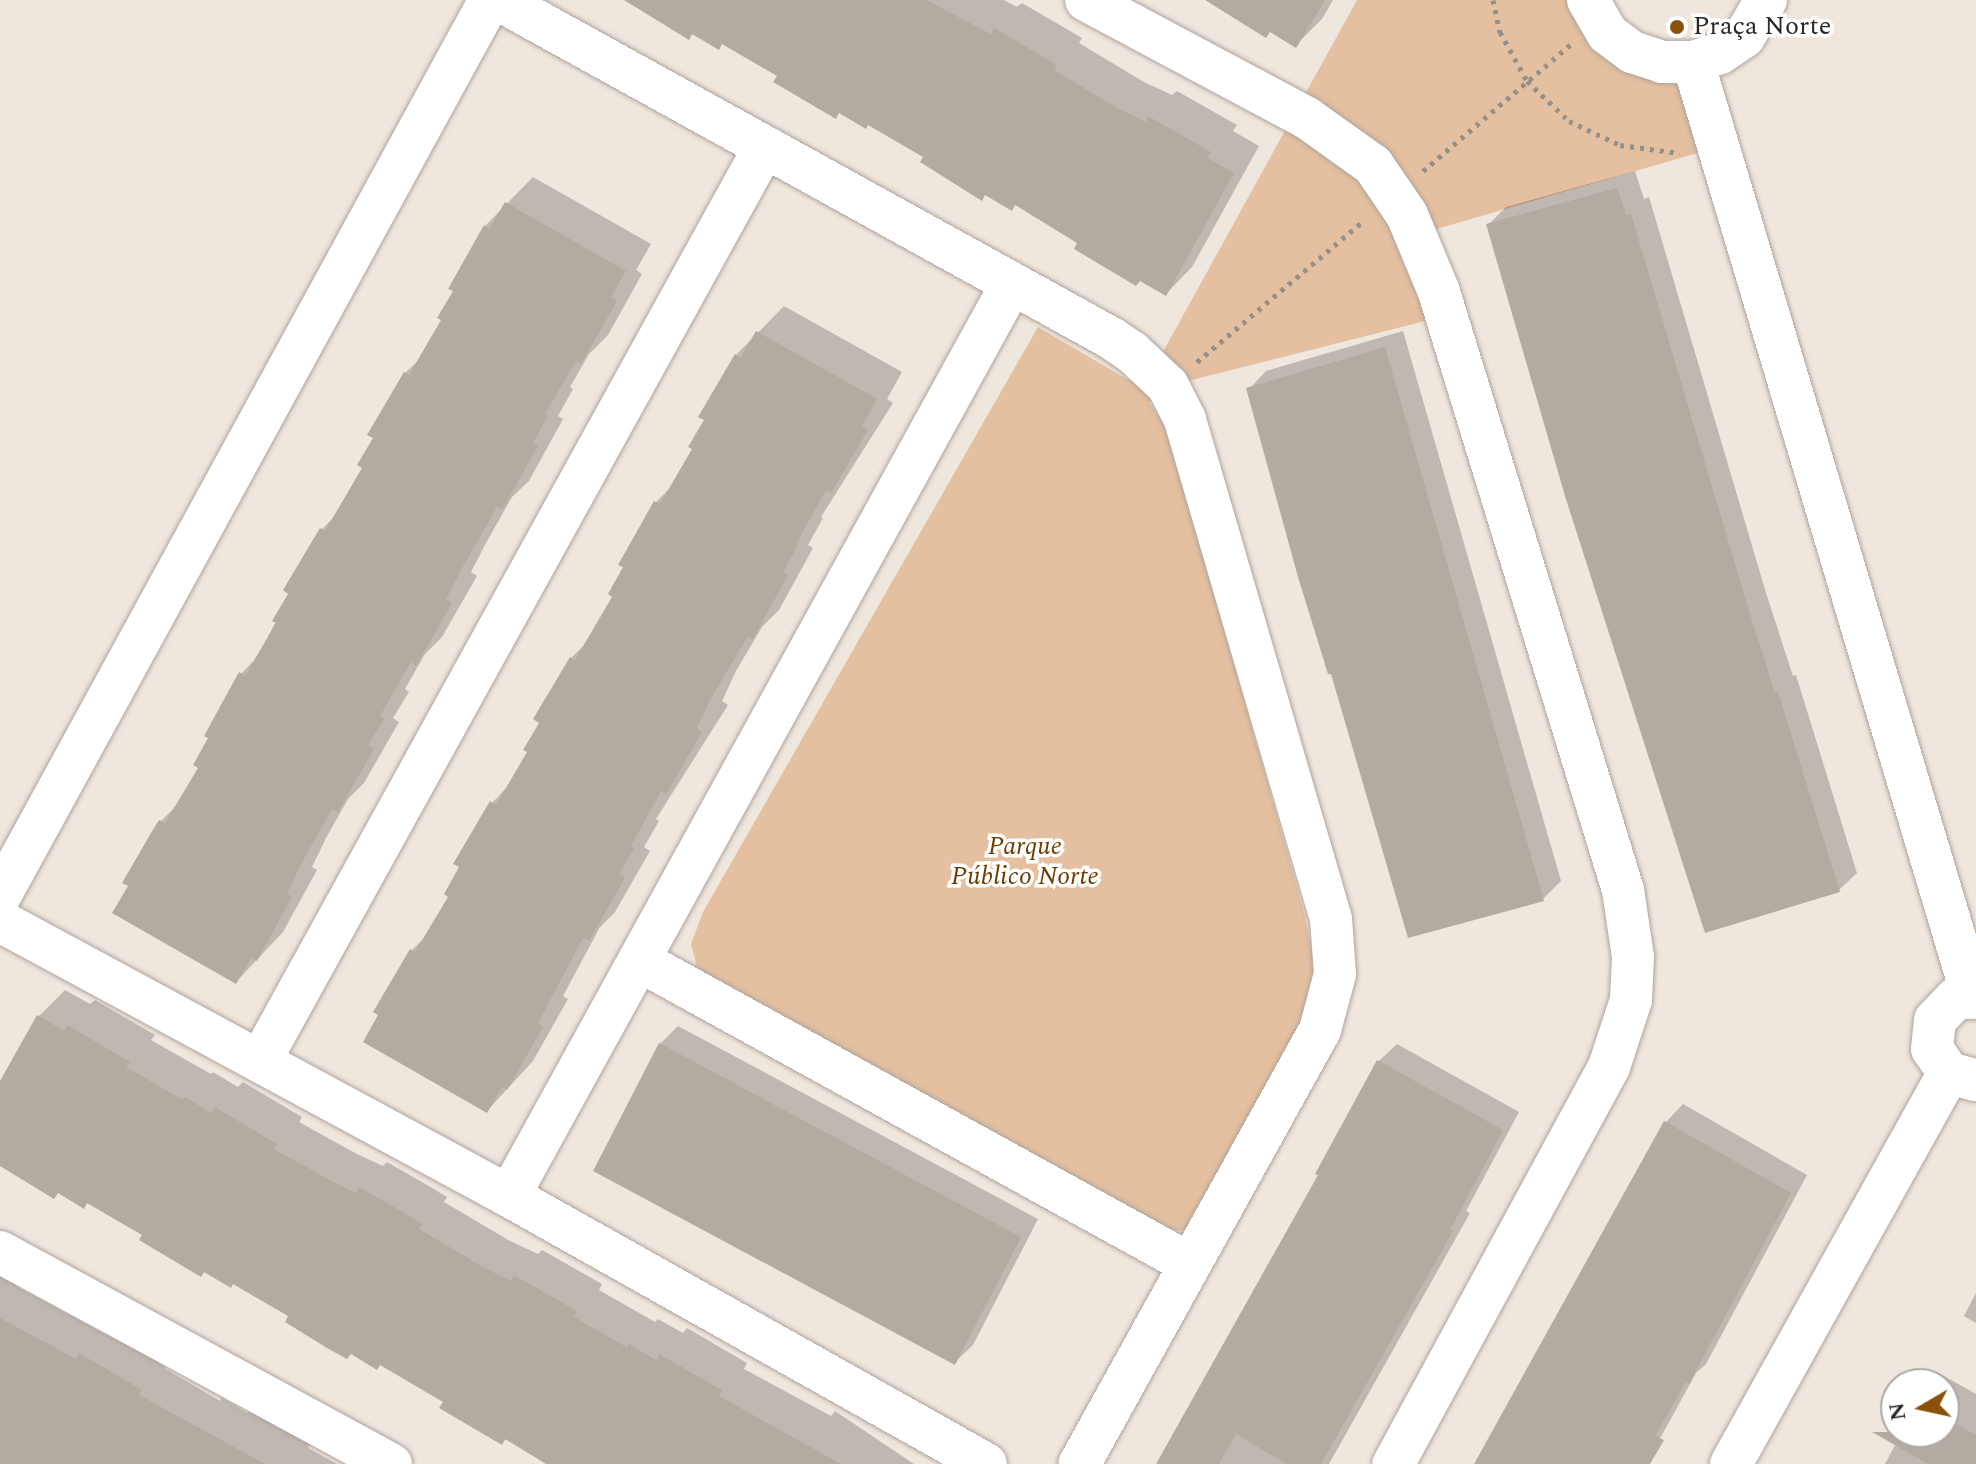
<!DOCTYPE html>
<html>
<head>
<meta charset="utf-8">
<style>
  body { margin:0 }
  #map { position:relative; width:1976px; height:1464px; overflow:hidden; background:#efe6de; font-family:Spectral,serif }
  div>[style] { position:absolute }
  .green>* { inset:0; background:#e4bfa0 }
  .shadow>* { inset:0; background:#0003 }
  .building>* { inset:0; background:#b3aaa2 }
  .path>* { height:5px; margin-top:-2.5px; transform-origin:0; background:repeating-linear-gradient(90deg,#96908a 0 4px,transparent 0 10px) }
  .roads { filter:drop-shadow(0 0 2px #ada49d) drop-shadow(0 0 2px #ada49d) }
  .street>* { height:42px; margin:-21px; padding:0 21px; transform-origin:21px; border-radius:21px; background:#fff }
  .dots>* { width:22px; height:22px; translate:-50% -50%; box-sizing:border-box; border:4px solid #fff; border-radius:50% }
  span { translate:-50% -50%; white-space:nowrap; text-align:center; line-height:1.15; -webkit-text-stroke:7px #fff; paint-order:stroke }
  .poi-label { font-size:26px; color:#2b2825 }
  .left { translate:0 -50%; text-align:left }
  .park-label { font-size:26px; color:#6c3c00; font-style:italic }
  .north { position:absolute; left:1880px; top:1368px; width:80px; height:80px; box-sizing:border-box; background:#fff; border:2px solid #aaa9a8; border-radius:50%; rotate:261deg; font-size:22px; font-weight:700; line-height:32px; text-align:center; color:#2b2825 }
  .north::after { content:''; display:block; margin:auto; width:28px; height:36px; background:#8b510b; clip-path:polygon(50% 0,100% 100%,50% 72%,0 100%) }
</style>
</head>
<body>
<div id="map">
  <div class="green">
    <i style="clip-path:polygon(1357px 0,1588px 0,1590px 8px,1693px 62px,1718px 147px,1416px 235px,1445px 316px,1168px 386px,1149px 402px,1168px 431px,1305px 916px,1317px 980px,1310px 1018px,1199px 1220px,1183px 1231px,1164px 1230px,716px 983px,697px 967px,691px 944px,703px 912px,1038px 327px,1130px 381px,1153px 370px)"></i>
  </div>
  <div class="shadow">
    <i style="clip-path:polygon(630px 0,1004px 0,1017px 7px,1022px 3px,1082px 38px,1079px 43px,1144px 82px,1172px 95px,1177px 91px,1237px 125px,1233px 131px,1259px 146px,1192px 267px,1166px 294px,1016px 204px,723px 42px)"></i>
    <i style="clip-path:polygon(1208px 0,1333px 0,1322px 19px,1296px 45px)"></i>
    <i style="clip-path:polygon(1635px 171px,1644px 199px,1649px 197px,1766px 593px,1793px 676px,1796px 675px,1857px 873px,1839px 890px,1488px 225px,1506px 207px)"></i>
    <i style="clip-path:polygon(533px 177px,651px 244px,636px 270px,642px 274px,608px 335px,589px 354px,570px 387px,573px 389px,558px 416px,563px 419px,529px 481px,512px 497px,486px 543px,471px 572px,477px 576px,442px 637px,425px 654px,405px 689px,409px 692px,393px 718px,399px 722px,364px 783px,348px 799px,326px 838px,312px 867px,317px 870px,283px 932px,236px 982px,131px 886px,161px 821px,179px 803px,201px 767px,241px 674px,259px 655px,322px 529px,338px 513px,365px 467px,405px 373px,424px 355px,444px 319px,485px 226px)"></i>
    <i style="clip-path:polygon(784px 306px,902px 372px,887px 399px,893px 403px,821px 517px,823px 518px,808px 545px,813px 548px,779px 610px,762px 627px,736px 671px,722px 701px,728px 705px,656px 819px,659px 821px,644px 847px,650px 851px,615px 912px,600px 927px,563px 996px,568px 999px,533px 1061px,487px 1111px,412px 950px,428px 934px,451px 896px,492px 803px,510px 784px,529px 751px,571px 658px,589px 640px,615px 596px,656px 502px,674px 484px,695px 448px,736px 355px)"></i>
    <i style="clip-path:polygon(1403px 331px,1561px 881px,1543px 899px,1333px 671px,1249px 389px,1266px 371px)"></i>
    <i style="clip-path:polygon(65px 990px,90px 1004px,95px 1000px,155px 1035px,151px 1040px,211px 1074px,213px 1072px,238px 1087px,243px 1082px,302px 1117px,299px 1122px,355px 1153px,383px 1166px,387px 1162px,427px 1185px,447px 1197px,444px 1202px,510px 1241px,538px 1254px,542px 1250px,602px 1284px,599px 1290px,655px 1322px,658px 1319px,683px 1333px,687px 1328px,747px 1363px,744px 1369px,831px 1416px,835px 1411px,914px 1464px,558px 1464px,507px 1438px,502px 1443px,445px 1401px,234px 1282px,205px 1271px,201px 1275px,145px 1234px,89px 1201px,0 1164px,0 1092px,39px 1016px)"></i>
    <i style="clip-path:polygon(678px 1026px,1038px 1219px,973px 1345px,955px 1362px,660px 1044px)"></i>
    <i style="clip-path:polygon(1397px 1044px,1519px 1112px,1466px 1211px,1470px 1213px,1329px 1464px,1158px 1464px,1321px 1174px,1379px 1061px)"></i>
    <i style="clip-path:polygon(1683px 1104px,1807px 1175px,1706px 1364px,1696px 1373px,1646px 1464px,1477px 1464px,1666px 1122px)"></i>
    <i style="clip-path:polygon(0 1269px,20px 1280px,16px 1286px,103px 1333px,107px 1328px,167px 1363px,164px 1368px,220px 1401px,222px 1398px,247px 1413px,252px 1408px,311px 1443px,308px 1448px,337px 1464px,0 1464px)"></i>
    <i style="clip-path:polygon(1976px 1293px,1976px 1323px,1964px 1316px)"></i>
    <i style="clip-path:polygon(1944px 1376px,1976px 1394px,1976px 1464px,1885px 1464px,1902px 1432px,1944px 1432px,1944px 1384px,1937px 1384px)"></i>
  </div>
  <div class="building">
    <i style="clip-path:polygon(624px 0,926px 0,991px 34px,994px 28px,1057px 65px,1054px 70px,1117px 108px,1146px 122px,1148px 116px,1211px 152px,1208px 158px,1234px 173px,1166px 296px,1140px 281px,1136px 286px,1074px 249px,1077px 243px,1015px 205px,1012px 211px,985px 195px,982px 201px,920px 162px,923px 157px,868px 125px,866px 129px,839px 113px,836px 119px,773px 82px,777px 76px,722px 44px,719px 50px,692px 34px,689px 40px)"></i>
    <i style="clip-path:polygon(1205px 0,1325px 0,1296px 48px,1270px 32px,1266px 38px)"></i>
    <i style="clip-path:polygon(1617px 188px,1626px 215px,1631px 214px,1749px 611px,1775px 693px,1778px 692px,1840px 892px,1705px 933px,1565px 496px,1486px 224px)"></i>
    <i style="clip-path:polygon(505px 202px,626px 271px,611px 297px,617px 301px,581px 364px,576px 361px,545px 414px,548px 416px,533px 443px,538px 446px,502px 510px,497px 507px,460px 572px,446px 599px,452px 603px,416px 666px,411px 662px,380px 716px,384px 719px,368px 745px,374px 749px,338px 812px,332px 809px,300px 866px,287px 894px,292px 897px,257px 961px,251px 958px,236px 984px,112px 913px,128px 886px,122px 883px,151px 833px,159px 820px,165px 823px,198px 768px,193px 765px,208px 738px,204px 736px,239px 672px,245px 676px,276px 623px,272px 621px,288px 594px,283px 590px,320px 528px,325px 531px,362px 468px,357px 465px,373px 438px,367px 435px,404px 372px,409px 375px,441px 320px,437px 318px,453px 291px,448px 289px,484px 225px,489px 229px)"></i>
    <i style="clip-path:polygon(756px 331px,877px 399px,862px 426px,868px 430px,831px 493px,826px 490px,796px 544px,798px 545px,783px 572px,788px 575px,753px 639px,748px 636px,710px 700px,697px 728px,702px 732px,666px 795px,661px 791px,631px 846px,634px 848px,619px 874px,625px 878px,589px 941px,583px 938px,538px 1023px,543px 1027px,507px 1090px,502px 1087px,487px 1113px,363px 1042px,378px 1015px,373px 1012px,410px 949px,415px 952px,448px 897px,444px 894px,459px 867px,453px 864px,490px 801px,496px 805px,527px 752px,523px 750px,539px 723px,533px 719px,570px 657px,575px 660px,612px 597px,608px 594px,623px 567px,618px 565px,654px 501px,660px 504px,692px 449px,688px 447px,704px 420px,698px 417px,735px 354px,740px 358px)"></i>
    <i style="clip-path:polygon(1385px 347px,1544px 901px,1408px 938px,1331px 674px,1328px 674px,1298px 577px,1246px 388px)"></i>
    <i style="clip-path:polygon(37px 1015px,64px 1031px,67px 1025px,130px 1062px,126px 1067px,183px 1100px,185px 1097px,211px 1113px,215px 1107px,277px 1144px,274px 1149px,328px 1179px,356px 1193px,359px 1187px,401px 1211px,422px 1224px,419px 1229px,483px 1267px,511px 1281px,514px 1275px,545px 1293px,577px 1311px,574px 1317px,628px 1348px,629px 1344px,656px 1360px,659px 1354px,722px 1390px,719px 1396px,841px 1464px,546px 1464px,505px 1439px,502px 1445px,439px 1408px,443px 1402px,380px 1365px,377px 1370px,351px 1354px,347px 1359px,327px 1348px,285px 1322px,288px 1316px,233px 1284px,231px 1288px,204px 1272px,201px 1277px,139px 1240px,142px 1235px,87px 1203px,84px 1209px,58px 1193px,54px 1199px,0 1166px,0 1081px)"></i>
    <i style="clip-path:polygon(659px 1043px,1021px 1237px,955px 1365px,593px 1171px)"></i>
    <i style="clip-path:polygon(1377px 1060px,1503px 1130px,1450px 1230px,1453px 1231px,1321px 1464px,1287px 1464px,1236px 1434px,1219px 1464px,1156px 1464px,1318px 1175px,1315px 1174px)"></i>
    <i style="clip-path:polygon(1664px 1121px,1791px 1193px,1689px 1384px,1686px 1382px,1655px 1436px,1664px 1440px,1650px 1464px,1474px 1464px)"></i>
    <i style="clip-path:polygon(0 1318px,76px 1359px,79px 1353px,142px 1390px,139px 1395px,265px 1464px,0 1464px)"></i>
    <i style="clip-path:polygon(1944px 1417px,1976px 1435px,1976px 1464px,1928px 1464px,1872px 1432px,1944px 1432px)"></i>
  </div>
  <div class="path">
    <i style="left:1493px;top:0;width:33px;rotate:78deg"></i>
    <i style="left:1500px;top:32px;width:56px;rotate:61.1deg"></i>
    <i style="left:1527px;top:81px;width:58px;rotate:43.6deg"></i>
    <i style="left:1569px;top:121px;width:56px;rotate:25.2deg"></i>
    <i style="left:1620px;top:145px;width:60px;rotate:7.7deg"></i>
    <i style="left:1423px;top:171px;width:194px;rotate:-40.6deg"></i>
    <i style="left:1197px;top:362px;width:218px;rotate:-40.3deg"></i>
  </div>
  <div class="roads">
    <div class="street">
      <i style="left:499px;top:0;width:699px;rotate:28.91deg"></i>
      <i style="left:1111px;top:338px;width:25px;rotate:34deg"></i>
      <i style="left:1132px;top:352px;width:50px;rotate:43.4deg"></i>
      <i style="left:1168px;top:386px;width:38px;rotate:63deg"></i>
      <i style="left:1185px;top:420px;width:520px;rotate:73.69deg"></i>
      <i style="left:1331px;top:919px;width:55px;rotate:85.8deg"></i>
      <i style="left:1335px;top:974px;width:58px;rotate:105deg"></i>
      <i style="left:1320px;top:1030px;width:496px;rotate:119deg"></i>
      <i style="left:1086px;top:0;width:251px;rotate:28.1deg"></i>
      <i style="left:1307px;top:118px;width:81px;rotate:35.5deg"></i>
      <i style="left:1373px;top:165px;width:60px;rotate:55.8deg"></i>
      <i style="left:1407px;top:215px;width:83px;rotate:67.4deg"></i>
      <i style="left:1439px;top:292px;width:626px;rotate:72.9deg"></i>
      <i style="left:1623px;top:890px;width:68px;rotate:81.5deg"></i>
      <i style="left:1633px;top:957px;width:43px;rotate:92.7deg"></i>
      <i style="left:1631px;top:1000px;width:71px;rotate:108.2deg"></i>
      <i style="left:1609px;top:1067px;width:452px;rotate:118.5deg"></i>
      <i style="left:1588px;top:0;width:39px;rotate:60deg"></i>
      <i style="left:1608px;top:34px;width:30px;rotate:37deg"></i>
      <i style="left:1632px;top:52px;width:32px;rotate:18deg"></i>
      <i style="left:1662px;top:62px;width:31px"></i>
      <i style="left:1693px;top:62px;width:28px;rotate:-18deg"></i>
      <i style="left:1720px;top:53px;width:29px;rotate:-34deg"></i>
      <i style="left:1744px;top:37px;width:43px;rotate:-59.3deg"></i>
      <i style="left:1693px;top:62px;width:977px;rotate:73.35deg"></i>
      <i style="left:0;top:896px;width:1021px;rotate:-61.33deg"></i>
      <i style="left:0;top:921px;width:579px;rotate:28.38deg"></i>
      <i style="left:509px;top:1196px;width:547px;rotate:29.33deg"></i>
      <i style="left:640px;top:961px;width:628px;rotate:28.85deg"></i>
      <i style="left:260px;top:1061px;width:1043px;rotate:-61.1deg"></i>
      <i style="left:1975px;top:1080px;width:27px;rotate:-165deg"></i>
      <i style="left:1949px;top:1073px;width:29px;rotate:-125deg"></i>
      <i style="left:1932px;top:1049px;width:29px;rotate:-84deg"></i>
      <i style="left:1935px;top:1020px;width:29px;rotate:-46deg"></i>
      <i style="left:1955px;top:999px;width:21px;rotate:-5deg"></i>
      <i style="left:509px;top:1196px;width:1040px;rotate:-61.14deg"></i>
      <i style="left:0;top:1252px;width:445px;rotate:28.5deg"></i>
      <i style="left:1731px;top:1464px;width:448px;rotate:-60.9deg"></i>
    </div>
  </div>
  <div class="dots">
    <i style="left:1677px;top:27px;background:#8b510b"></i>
  </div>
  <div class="poi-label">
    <span class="left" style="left:1693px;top:27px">Praça Norte</span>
  </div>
  <div class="park-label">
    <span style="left:1025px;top:862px">Parque<br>Público Norte</span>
  </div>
  <div class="north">N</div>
</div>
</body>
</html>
